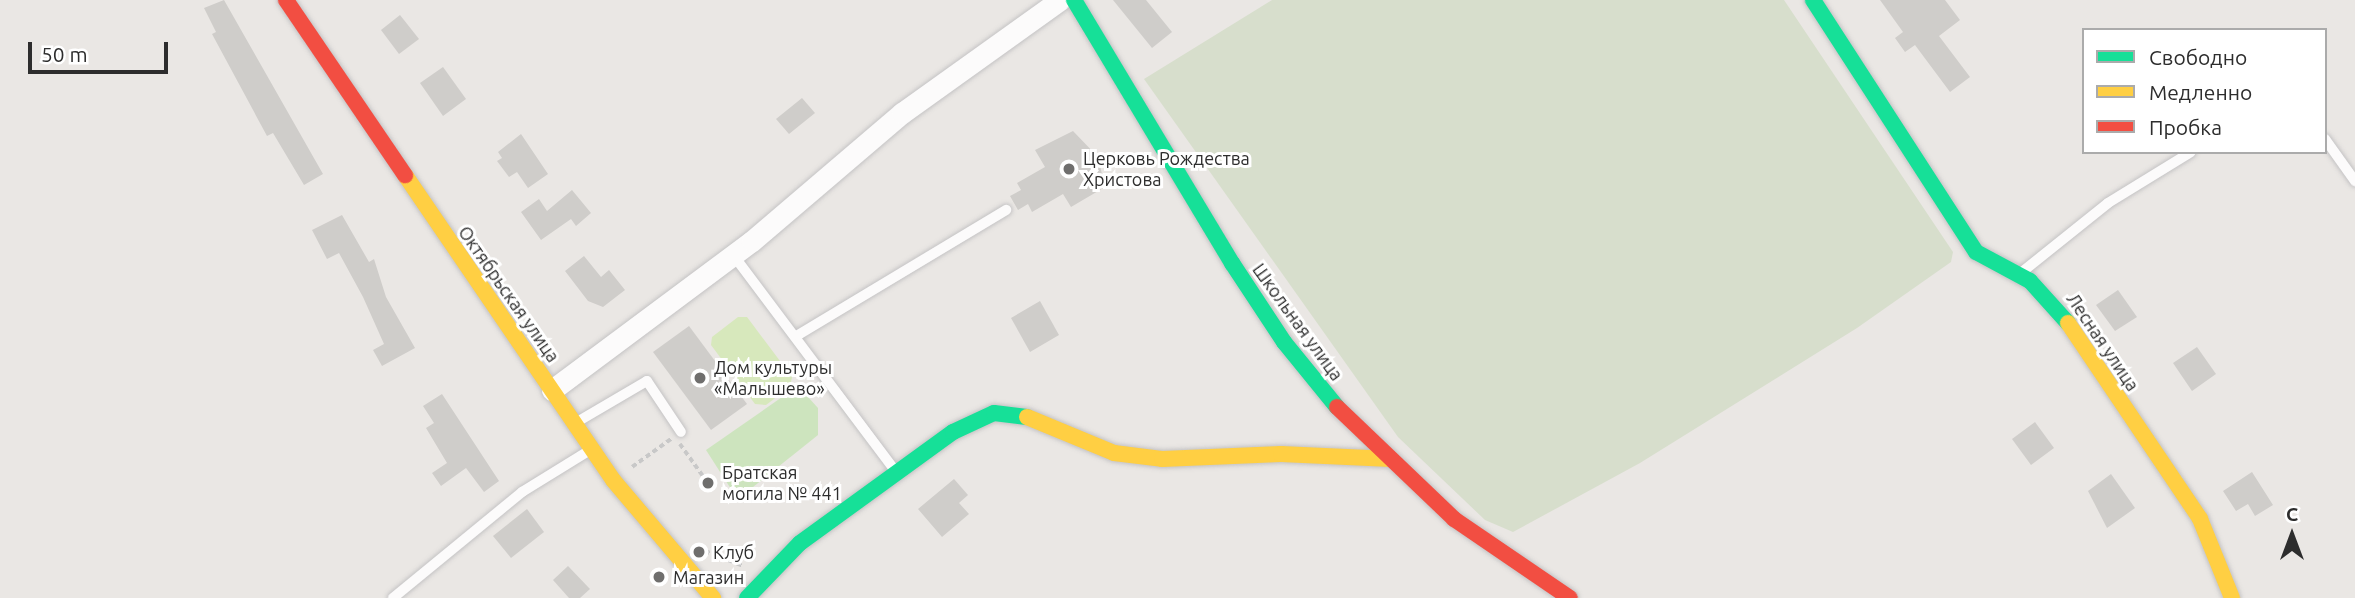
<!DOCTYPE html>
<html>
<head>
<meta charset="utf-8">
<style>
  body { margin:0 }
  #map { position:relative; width:2355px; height:598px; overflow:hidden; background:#eae7e4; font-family:Ubuntu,sans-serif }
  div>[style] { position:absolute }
  .green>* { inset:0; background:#cde4be }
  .cemetery>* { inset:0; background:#d7decc }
  .pitch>* { inset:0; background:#d7e8bc }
  .building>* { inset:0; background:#cfcdca }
  .path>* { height:3.5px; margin-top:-1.75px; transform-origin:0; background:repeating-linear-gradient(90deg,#c8c8c8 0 5px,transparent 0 8.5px) }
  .roads { filter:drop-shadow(0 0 2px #c4c3c4) drop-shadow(0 0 2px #c4c3c4) }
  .lane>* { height:10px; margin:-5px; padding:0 5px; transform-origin:5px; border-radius:5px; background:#fcfbfb }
  .street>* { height:21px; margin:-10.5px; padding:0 10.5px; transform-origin:10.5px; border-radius:10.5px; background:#fcfbfb }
  .fast>* { height:16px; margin:-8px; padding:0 8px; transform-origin:8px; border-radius:8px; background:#16e098 }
  .slow>* { height:16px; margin:-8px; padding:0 8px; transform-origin:8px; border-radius:8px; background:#ffcf43 }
  .jam>* { height:16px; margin:-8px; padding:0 8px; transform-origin:8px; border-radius:8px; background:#f24e42 }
  .dots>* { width:19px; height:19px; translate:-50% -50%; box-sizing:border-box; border:4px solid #fff; border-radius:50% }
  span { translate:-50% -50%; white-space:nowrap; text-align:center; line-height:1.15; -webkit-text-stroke:6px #fff; paint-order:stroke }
  .poi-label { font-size:18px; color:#2d2d2d }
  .left { translate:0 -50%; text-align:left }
  .street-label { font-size:18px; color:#2d2d2d }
  .legend { position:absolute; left:2082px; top:28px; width:245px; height:126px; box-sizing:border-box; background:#fff; border:2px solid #ababab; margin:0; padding:9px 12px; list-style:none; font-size:21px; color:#2d2d2d }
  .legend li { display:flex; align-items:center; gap:14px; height:35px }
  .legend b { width:35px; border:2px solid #ababab }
  .north { position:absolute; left:2257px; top:500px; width:70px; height:70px; -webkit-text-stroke:5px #fff; paint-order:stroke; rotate:0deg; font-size:19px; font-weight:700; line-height:28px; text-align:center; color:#2d2d2d }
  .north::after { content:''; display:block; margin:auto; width:24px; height:32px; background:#2d2d2d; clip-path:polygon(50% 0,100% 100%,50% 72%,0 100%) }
  .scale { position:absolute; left:28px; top:42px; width:140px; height:32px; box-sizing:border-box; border:4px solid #2d2d2d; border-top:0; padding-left:9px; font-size:21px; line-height:24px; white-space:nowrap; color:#2d2d2d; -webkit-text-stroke:5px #fff; paint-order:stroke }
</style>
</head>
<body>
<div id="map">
  <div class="green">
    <i style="clip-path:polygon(798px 386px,818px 408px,818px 435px,748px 491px,731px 489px,706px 450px)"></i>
  </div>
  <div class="cemetery">
    <i style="clip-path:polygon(1272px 0,1784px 0,1953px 252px,1951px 262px,1857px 328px,1640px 463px,1513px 532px,1485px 520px,1398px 437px,1144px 79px)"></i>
  </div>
  <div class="pitch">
    <i style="clip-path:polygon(738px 317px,747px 317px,792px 377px,790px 387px,766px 405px,755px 404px,711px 345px,712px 337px)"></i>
  </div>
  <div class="building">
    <i style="clip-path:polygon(224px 0,323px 174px,304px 185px,273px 133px,267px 136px,212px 34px,216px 32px,204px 8px)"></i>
    <i style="clip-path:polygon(1113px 0,1146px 0,1172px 32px,1152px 48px)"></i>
    <i style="clip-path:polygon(1880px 0,1945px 0,1960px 20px,1939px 36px,1970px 77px,1950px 92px,1915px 45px,1905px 52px,1895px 38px,1903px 32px)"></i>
    <i style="clip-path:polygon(400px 15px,419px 39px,399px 54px,381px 30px)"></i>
    <i style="clip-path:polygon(443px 67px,466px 99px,443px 116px,420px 83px)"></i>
    <i style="clip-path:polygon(802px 98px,815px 113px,789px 134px,776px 119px)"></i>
    <i style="clip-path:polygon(1073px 131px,1098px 157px,1105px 187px,1071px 207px,1063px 194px,1032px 212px,1028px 204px,1018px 210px,1010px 196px,1021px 190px,1017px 183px,1045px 167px,1035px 150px)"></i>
    <i style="clip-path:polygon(521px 134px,548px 174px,528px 188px,517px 172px,509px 177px,497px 161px,502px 158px,498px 152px)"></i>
    <i style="clip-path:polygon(572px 190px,591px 213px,576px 226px,571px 219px,541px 240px,521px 212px,539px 199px,547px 211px)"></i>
    <i style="clip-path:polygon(342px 215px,369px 262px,374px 259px,386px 297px,415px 348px,382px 366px,373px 350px,384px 344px,363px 297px,339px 253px,327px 259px,312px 230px)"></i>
    <i style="clip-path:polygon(584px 256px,601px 277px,609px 270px,625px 290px,603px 307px,588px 301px,565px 271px)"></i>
    <i style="clip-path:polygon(2118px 290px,2137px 317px,2115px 331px,2096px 305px)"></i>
    <i style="clip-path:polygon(1040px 301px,1059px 335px,1030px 352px,1011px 318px)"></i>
    <i style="clip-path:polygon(689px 326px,747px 404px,711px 430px,653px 352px)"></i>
    <i style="clip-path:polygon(2197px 347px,2216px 374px,2192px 391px,2173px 363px)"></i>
    <i style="clip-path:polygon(442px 394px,499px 481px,484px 492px,466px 468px,441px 486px,432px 473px,447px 463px,426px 428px,434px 423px,423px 406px)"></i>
    <i style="clip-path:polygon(2035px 422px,2054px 448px,2031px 465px,2012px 439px)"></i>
    <i style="clip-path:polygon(2252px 472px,2273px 505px,2255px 516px,2248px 504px,2236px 511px,2223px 491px)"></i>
    <i style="clip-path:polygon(2111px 474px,2135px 508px,2107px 528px,2088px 491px)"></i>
    <i style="clip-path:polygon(954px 479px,968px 495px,959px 503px,969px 514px,942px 537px,918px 509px)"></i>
    <i style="clip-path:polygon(527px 509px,544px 532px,511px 558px,493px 536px)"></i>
    <i style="clip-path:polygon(568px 566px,590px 589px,580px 598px,569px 598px,553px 580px)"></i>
  </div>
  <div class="path">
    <i style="left:680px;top:444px;width:48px;rotate:54.3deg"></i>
    <i style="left:632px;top:467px;width:48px;rotate:-35.7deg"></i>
    <i style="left:705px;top:551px;width:41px;rotate:21.5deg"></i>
  </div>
  <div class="roads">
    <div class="lane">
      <i style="left:2325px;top:139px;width:52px;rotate:54.5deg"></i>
      <i style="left:734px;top:256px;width:270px;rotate:53.1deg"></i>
      <i style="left:2022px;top:272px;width:110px;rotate:-38.7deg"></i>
      <i style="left:2108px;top:203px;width:97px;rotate:-31.6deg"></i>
      <i style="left:798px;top:335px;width:243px;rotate:-31deg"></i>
      <i style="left:577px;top:422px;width:81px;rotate:-30.4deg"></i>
      <i style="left:647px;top:381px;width:61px;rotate:56.3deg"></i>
      <i style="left:393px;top:598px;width:167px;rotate:-39.4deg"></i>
      <i style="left:522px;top:492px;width:80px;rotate:-31.7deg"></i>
    </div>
    <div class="street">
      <i style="left:552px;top:390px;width:249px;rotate:-36.7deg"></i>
      <i style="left:752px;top:241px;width:197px;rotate:-40.5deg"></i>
      <i style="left:902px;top:113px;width:194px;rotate:-35.6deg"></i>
    </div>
    <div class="fast">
      <i style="left:1074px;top:0;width:307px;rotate:59deg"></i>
      <i style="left:1232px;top:263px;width:95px;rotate:56.6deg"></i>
      <i style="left:1284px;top:342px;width:84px;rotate:50.8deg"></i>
      <i style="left:1813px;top:0;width:300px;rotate:57.1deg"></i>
      <i style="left:1976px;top:252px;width:61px;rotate:28.2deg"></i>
      <i style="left:2030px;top:281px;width:57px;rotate:47.9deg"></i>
      <i style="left:747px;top:598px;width:76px;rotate:-46.1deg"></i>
      <i style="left:800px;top:543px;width:189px;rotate:-36deg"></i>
      <i style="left:953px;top:432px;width:45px;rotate:-24.9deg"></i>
      <i style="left:994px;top:413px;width:33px;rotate:7deg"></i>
    </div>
    <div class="slow">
      <i style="left:405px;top:175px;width:369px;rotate:55.7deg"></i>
      <i style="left:613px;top:480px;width:155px;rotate:49.7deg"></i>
      <i style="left:2068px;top:323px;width:236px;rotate:56deg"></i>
      <i style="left:2200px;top:519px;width:85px;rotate:67.9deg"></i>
      <i style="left:1027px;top:417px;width:94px;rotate:22.5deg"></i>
      <i style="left:1114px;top:453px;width:48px;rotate:7.1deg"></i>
      <i style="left:1162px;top:459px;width:119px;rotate:-2.4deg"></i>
      <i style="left:1281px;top:454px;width:110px;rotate:2.6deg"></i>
    </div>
    <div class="jam">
      <i style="left:286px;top:0;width:212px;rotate:55.8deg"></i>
      <i style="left:1337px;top:407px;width:162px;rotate:43.7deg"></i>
      <i style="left:1454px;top:519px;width:140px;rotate:34.3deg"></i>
    </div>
  </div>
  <div class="dots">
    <i style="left:1069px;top:169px;background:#6f6e6d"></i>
    <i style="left:700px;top:378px;background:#6f6e6d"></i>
    <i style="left:708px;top:483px;background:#6f6e6d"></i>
    <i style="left:699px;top:552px;background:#6f6e6d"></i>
    <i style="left:659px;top:577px;background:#6f6e6d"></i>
  </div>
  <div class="poi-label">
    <span class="left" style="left:1083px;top:169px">Церковь Рождества<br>Христова</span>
    <span class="left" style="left:714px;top:378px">Дом культуры<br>«Малышево»</span>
    <span class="left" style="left:722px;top:483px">Братская<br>могила № 441</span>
    <span class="left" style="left:713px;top:552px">Клуб</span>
    <span class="left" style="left:673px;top:577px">Магазин</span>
  </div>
  <div class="street-label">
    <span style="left:509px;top:294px;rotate:55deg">Октябрьская улица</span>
    <span style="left:1298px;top:322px;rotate:54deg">Школьная улица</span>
    <span style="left:2103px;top:342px;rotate:56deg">Лесная улица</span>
  </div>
  <ul class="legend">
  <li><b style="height:9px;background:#16e098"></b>Свободно</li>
  <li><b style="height:9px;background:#ffcf43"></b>Медленно</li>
  <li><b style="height:9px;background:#f24e42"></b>Пробка</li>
  </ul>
  <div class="north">С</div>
  <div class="scale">50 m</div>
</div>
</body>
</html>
